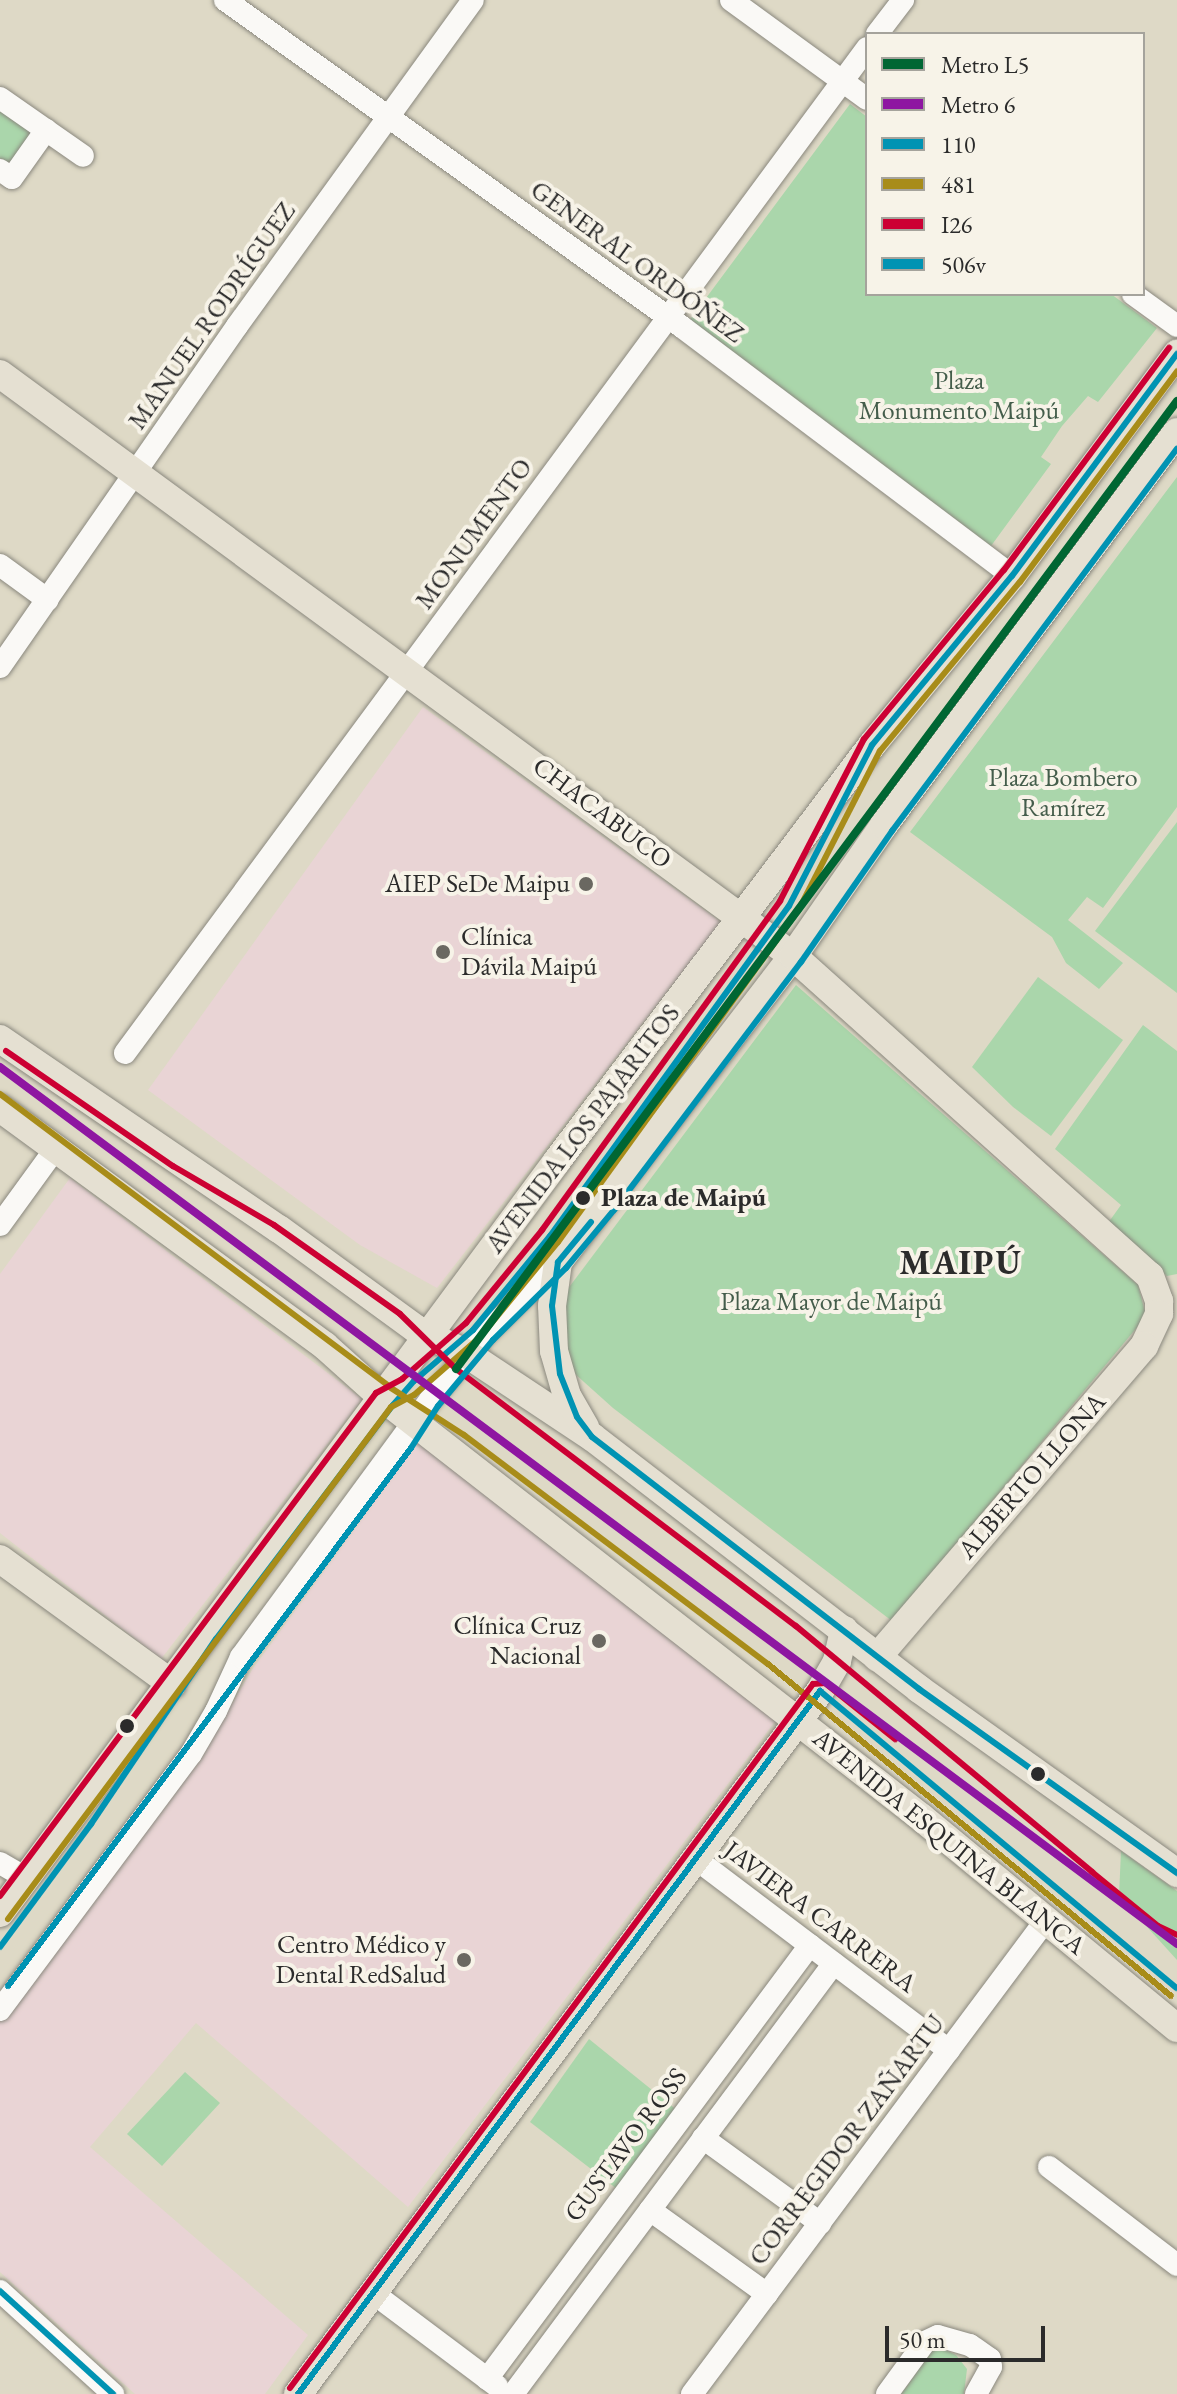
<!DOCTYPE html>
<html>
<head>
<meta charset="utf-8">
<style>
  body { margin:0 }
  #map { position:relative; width:1177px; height:2394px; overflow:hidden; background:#ded9c6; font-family:"EB Garamond",serif }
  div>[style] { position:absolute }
  .built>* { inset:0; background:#e9d4d5 }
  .green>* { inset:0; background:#aad6ab }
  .roads { filter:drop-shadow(0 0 2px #8a887e) drop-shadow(0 0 2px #8a887e) }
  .minor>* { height:22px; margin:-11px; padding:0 11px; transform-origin:11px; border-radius:11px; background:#faf9f6 }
  .major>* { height:28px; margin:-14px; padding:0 14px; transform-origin:14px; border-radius:14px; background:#e5e0d2 }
  .bus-1>* { height:6px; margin:-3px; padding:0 3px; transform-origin:3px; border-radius:3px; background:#0093b3 }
  .bus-2>* { height:6px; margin:-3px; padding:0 3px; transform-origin:3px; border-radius:3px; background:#a88c19 }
  .bus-3>* { height:6px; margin:-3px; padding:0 3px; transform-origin:3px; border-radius:3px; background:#c03 }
  .bus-4>* { height:6px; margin:-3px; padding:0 3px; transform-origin:3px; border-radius:3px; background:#0093b3 }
  .metro-1>* { height:8px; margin:-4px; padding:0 4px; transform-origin:4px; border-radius:4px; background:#063 }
  .metro-2>* { height:8px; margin:-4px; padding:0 4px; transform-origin:4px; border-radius:4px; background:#8e16a1 }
  .dots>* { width:22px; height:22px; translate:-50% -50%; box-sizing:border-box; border:4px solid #f7f3e8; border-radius:50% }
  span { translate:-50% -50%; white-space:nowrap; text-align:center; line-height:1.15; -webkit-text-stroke:8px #f7f3e8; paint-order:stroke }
  .street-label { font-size:26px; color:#2b2b2b }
  .park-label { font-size:26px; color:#445d4b }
  .poi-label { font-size:26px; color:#2b2b2b }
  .right { translate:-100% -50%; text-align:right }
  .left { translate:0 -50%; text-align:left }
  .stop-label { font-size:26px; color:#2b2b2b; font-weight:700 }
  .district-label { font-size:34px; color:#2b2b2b; font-weight:700; letter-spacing:2px }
  .legend { position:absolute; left:865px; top:32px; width:280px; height:264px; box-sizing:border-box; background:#f7f3e8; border:2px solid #a5a39c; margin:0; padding:10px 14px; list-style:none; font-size:24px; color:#2b2b2b }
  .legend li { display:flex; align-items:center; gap:16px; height:40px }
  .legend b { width:40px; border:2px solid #a5a39c }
  .scale { position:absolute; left:885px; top:2326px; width:160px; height:36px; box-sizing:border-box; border:4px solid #2b2b2b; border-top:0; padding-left:10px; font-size:24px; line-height:28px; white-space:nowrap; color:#2b2b2b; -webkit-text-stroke:6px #f7f3e8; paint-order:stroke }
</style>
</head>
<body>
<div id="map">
  <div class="built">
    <i style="clip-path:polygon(423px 707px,721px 922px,437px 1288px,360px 1245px,148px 1090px)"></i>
    <i style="clip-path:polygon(70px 1178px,362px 1399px,161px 1659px,0 1533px,0 1274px)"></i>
    <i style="clip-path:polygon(418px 1442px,780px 1715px,408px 2207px,196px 2023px,90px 2147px,308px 2335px,265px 2394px,135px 2394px,0 2272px,0 2020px,198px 1761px,252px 1670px)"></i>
  </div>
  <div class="green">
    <i style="clip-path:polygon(850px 104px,867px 117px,867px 294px,1111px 294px,1157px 328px,1098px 402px,1088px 396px,1062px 426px,1041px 457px,1051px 464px,991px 546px,689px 321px)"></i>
    <i style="clip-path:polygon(0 105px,37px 132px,12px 167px,0 158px)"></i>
    <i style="clip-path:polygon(1177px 477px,1177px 807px,1103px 908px,1087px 897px,1068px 920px,1123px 963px,1099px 989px,1066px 963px,1052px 937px,910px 832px)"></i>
    <i style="clip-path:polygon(1177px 822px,1177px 993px,1095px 931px)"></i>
    <i style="clip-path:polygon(1038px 977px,1123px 1040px,1051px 1136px,1013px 1107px,972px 1067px)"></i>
    <i style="clip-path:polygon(796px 985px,1138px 1285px,1145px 1312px,1139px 1325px,892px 1621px,613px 1408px,574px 1373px,567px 1352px,561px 1298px)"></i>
    <i style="clip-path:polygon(1143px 1025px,1177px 1051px,1177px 1274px,1167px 1276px,1108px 1223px,1121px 1205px,1055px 1149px)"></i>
    <i style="clip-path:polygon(1121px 1851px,1177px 1891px,1177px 1960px,1119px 1896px)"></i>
    <i style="clip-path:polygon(589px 2039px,678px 2111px,617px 2189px,530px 2122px)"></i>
    <i style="clip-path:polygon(185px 2072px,220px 2103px,162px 2166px,127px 2134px)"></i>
    <i style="clip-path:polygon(940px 2347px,956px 2355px,967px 2369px,964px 2394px,901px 2394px,932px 2351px)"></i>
  </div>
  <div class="roads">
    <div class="minor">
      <i style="left:225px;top:0;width:562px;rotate:35.59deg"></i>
      <i style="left:682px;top:327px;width:413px;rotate:37deg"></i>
      <i style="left:731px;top:0;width:168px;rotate:36.1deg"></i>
      <i style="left:877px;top:34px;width:43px;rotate:-52.6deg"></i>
      <i style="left:0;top:98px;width:101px;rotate:34.9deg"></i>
      <i style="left:0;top:170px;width:14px;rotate:34deg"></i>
      <i style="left:12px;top:178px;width:59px;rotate:-54.7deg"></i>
      <i style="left:1133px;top:294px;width:54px;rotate:36deg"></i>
      <i style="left:0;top:565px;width:59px;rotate:36.1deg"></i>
      <i style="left:0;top:667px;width:415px;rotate:-55.2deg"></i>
      <i style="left:237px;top:326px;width:402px;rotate:-54.1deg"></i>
      <i style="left:125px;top:1053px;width:1249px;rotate:-53.56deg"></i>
      <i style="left:0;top:1225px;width:95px;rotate:-54deg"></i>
      <i style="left:696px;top:1859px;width:317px;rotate:37.1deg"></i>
      <i style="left:0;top:1863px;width:30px;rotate:30deg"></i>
      <i style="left:0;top:2010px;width:319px;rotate:-53.3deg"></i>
      <i style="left:191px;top:1754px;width:50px;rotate:-59.8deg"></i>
      <i style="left:216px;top:1711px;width:60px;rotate:-65.2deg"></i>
      <i style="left:241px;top:1657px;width:319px;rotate:-53.7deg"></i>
      <i style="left:430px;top:1400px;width:87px;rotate:-50.1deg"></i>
      <i style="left:486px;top:1333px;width:101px;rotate:-44.6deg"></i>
      <i style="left:703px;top:2138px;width:145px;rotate:36deg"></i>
      <i style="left:1049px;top:2167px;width:161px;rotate:37.4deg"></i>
      <i style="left:650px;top:2210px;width:144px;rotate:35.7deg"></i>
      <i style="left:0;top:2291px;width:153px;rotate:42.3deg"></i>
      <i style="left:373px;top:2293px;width:155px;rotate:36.9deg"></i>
      <i style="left:487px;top:2379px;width:541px;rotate:-53.34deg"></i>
      <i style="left:513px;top:2394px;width:537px;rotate:-53.32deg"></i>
      <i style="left:692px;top:2394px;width:592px;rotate:-53.25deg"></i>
      <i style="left:887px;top:2394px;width:64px;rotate:-53.8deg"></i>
      <i style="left:925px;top:2342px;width:14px;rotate:-25deg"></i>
      <i style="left:938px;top:2336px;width:33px;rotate:16deg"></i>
      <i style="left:970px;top:2345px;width:24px;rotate:35deg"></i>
      <i style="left:990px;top:2359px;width:8px;rotate:83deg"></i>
      <i style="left:991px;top:2367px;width:31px;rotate:119deg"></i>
    </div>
    <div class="major">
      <i style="left:0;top:374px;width:984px;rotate:36.28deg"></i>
      <i style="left:793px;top:956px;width:479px;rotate:41.9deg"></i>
      <i style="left:1150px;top:1276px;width:27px;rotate:70deg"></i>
      <i style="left:1159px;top:1301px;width:13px;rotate:90deg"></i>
      <i style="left:1159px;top:1314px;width:35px;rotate:115deg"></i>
      <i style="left:1144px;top:1346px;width:410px;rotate:130.6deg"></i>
      <i style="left:0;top:1039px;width:338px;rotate:34.3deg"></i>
      <i style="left:279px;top:1229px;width:170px;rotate:36.1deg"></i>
      <i style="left:416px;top:1329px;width:57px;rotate:26.1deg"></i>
      <i style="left:467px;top:1354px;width:150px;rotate:33.6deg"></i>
      <i style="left:592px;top:1437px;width:413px;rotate:37.6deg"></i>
      <i style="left:919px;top:1689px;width:317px;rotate:35.5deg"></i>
      <i style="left:0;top:1108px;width:403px;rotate:36.2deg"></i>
      <i style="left:325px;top:1346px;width:79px;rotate:41.9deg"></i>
      <i style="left:384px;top:1399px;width:682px;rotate:37.91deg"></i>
      <i style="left:922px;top:1818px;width:330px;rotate:39.5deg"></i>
      <i style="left:585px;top:1427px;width:36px;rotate:-120deg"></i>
      <i style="left:567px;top:1396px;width:47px;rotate:-106.1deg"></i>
      <i style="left:554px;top:1351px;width:45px;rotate:-92.5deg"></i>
      <i style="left:552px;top:1306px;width:44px;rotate:-82.2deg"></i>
      <i style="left:558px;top:1262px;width:386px;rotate:-52.5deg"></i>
      <i style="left:793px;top:956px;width:160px;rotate:-55.2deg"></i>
      <i style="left:884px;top:825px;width:490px;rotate:-53.3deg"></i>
      <i style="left:0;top:1559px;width:213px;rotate:36deg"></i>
      <i style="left:0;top:1913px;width:936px;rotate:-53.47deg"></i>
      <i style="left:557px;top:1161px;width:522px;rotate:-52.87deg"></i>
      <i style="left:872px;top:745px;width:219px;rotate:-50.4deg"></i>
      <i style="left:1012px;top:576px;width:277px;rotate:-53.4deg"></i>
      <i style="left:298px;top:2394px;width:876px;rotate:-53.4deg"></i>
      <i style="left:820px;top:1691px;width:34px;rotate:-60deg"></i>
      <i style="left:837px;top:1661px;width:32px;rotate:-77deg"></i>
    </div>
  </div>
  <div class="bus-1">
    <i style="left:591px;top:1222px;width:52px;rotate:129.5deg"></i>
    <i style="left:558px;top:1262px;width:44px;rotate:97.8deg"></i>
    <i style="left:552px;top:1306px;width:68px;rotate:83.3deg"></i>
    <i style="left:560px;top:1374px;width:46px;rotate:68.4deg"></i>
    <i style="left:577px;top:1417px;width:25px;rotate:53deg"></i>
    <i style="left:592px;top:1437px;width:413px;rotate:37.6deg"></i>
    <i style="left:919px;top:1689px;width:317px;rotate:35.5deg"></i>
    <i style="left:0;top:1947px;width:153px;rotate:-53.5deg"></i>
    <i style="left:91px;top:1824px;width:223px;rotate:-56deg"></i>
    <i style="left:216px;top:1639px;width:293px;rotate:-52.9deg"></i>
    <i style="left:393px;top:1405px;width:32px;rotate:-49deg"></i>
    <i style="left:414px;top:1381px;width:78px;rotate:-40.8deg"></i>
    <i style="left:473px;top:1330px;width:122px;rotate:-50.7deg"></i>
    <i style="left:550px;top:1236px;width:407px;rotate:-54.1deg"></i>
    <i style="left:789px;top:906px;width:181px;rotate:-62.7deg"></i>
    <i style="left:872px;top:745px;width:219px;rotate:-50.4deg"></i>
    <i style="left:1012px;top:576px;width:277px;rotate:-53.4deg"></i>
    <i style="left:0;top:2291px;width:153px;rotate:42.3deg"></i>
    <i style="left:298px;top:2394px;width:876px;rotate:-53.4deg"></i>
    <i style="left:820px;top:1691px;width:464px;rotate:39.8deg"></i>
  </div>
  <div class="bus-2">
    <i style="left:0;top:1094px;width:489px;rotate:36.9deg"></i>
    <i style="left:391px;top:1388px;width:87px;rotate:32.8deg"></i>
    <i style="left:464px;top:1435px;width:381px;rotate:37deg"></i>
    <i style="left:768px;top:1664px;width:522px;rotate:39.48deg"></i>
    <i style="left:8px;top:1919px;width:639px;rotate:-53.2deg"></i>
    <i style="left:391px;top:1407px;width:26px;rotate:-28deg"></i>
    <i style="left:414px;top:1395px;width:88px;rotate:-41.3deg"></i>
    <i style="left:480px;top:1337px;width:123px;rotate:-50.6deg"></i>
    <i style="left:558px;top:1242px;width:409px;rotate:-54.1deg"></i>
    <i style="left:798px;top:911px;width:180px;rotate:-62.9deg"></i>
    <i style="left:880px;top:751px;width:219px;rotate:-50.4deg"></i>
    <i style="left:1020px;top:582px;width:263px;rotate:-53.3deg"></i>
  </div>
  <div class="bus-3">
    <i style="left:6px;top:1051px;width:203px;rotate:34.6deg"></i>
    <i style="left:173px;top:1166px;width:117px;rotate:30.3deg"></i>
    <i style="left:274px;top:1225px;width:154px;rotate:35.2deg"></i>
    <i style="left:400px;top:1314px;width:78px;rotate:44.5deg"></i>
    <i style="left:456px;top:1369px;width:426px;rotate:37.1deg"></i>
    <i style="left:796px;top:1626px;width:385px;rotate:39.7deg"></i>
    <i style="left:1092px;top:1872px;width:85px;rotate:39.3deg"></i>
    <i style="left:1158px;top:1926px;width:21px;rotate:25deg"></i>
    <i style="left:0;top:1896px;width:628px;rotate:-53.22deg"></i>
    <i style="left:376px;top:1393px;width:30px;rotate:-28deg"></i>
    <i style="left:402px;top:1379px;width:85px;rotate:-41.2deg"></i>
    <i style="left:466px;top:1323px;width:120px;rotate:-50.7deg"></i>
    <i style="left:542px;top:1230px;width:406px;rotate:-54.1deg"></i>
    <i style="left:780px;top:901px;width:182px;rotate:-62.6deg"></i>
    <i style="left:864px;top:739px;width:219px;rotate:-50.4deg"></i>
    <i style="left:1004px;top:570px;width:277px;rotate:-53.4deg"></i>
    <i style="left:290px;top:2388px;width:877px;rotate:-53.39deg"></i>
    <i style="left:813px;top:1684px;width:12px;rotate:-5deg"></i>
    <i style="left:825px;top:1683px;width:90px;rotate:38.7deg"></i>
  </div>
  <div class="bus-4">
    <i style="left:8px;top:1986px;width:672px;rotate:-53.16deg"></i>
    <i style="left:411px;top:1448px;width:50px;rotate:-57.3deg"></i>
    <i style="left:438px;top:1406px;width:86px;rotate:-50.2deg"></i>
    <i style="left:493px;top:1340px;width:103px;rotate:-44.6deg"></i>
    <i style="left:566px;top:1268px;width:75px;rotate:-50.4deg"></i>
    <i style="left:614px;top:1210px;width:311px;rotate:-53deg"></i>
    <i style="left:801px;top:962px;width:160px;rotate:-55.2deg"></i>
    <i style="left:892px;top:831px;width:477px;rotate:-53.3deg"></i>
  </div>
  <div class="metro-1">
    <i style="left:456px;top:1369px;width:1207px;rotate:-53.32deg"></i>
  </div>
  <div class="metro-2">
    <i style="left:0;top:1067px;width:1468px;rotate:36.69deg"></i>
  </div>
  <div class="dots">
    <i style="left:586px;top:884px;background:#6a6861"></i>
    <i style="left:443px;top:952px;background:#6a6861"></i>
    <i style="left:583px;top:1198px;background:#2b2b2b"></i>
    <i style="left:599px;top:1641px;background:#6a6861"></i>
    <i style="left:127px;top:1726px;background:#2b2b2b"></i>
    <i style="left:1038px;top:1774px;background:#2b2b2b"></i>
    <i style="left:464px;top:1960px;background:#6a6861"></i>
  </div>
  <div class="street-label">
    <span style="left:637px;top:262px;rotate:36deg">GENERAL ORDÓÑEZ</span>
    <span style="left:212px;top:316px;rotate:-55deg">MANUEL RODRÍGUEZ</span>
    <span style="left:474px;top:534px;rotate:-54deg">MONUMENTO</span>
    <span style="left:602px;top:813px;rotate:37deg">CHACABUCO</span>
    <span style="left:583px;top:1129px;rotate:-53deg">AVENIDA LOS PAJARITOS</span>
    <span style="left:1032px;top:1476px;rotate:-49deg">ALBERTO LLONA</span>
    <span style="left:949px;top:1842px;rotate:39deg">AVENIDA ESQUINA BLANCA</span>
    <span style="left:820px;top:1917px;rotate:37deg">JAVIERA CARRERA</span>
    <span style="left:847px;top:2140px;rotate:-53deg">CORREGIDOR ZAÑARTU</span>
    <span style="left:626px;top:2145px;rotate:-53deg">GUSTAVO ROSS</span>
  </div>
  <div class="park-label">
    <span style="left:959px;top:396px">Plaza<br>Monumento Maipú</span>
    <span style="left:1063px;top:793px">Plaza Bombero<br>Ramírez</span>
    <span style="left:831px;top:1302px">Plaza Mayor de Maipú</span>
  </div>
  <div class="poi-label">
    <span class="right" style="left:570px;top:884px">AIEP SeDe Maipu</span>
    <span class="left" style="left:461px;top:952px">Clínica<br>Dávila Maipú</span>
    <span class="right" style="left:581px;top:1641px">Clínica Cruz<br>Nacional</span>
    <span class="right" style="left:446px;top:1960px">Centro Médico y<br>Dental RedSalud</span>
  </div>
  <div class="stop-label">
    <span class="left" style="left:601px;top:1198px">Plaza de Maipú</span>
  </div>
  <div class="district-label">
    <span style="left:961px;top:1263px">MAIPÚ</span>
  </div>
  <ul class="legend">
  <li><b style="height:10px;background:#063"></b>Metro L5</li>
  <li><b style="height:10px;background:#8e16a1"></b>Metro 6</li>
  <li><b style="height:10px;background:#0093b3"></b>110</li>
  <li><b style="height:10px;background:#a88c19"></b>481</li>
  <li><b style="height:10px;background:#c03"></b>I26</li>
  <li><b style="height:10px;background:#0093b3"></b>506v</li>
  </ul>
  <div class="scale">50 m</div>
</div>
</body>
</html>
